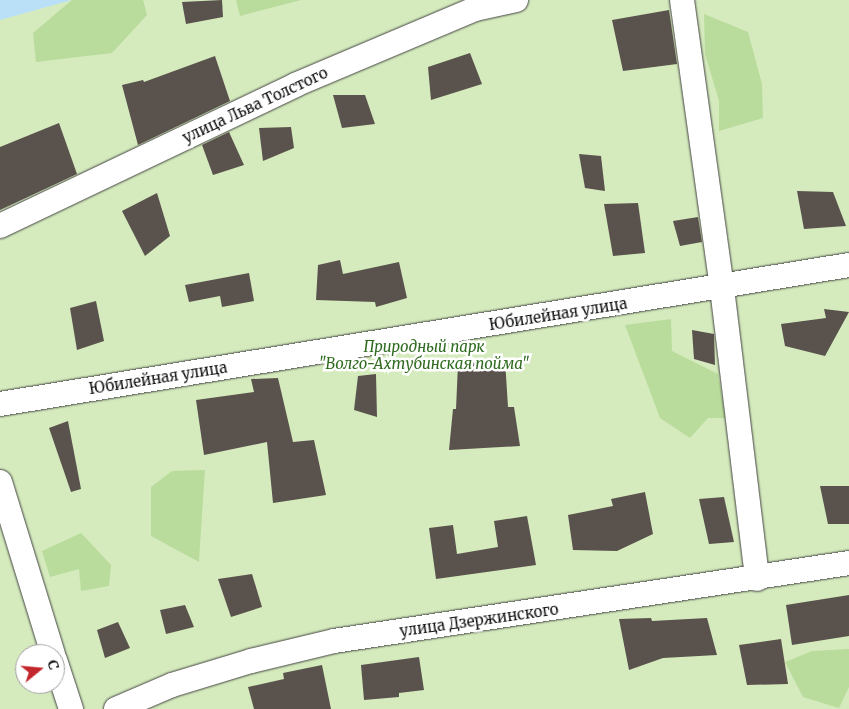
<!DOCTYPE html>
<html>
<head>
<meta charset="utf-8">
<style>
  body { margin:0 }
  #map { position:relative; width:849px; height:709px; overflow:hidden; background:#fffdf5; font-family:Merriweather,serif }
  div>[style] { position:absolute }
  .green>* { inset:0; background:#d5ebbd }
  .forest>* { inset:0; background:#b9dc9c }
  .water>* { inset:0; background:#b9e0f7 }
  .building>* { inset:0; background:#5a524d }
  .roads { filter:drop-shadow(0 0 1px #444) drop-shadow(0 0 1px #444) }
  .minor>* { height:24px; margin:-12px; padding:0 12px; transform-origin:12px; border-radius:12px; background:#fff }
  span { translate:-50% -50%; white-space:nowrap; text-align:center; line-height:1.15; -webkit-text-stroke:5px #fff; paint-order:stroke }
  .street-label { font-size:15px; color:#111 }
  .park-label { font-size:15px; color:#2f6b1f; font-style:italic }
  .north { position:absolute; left:15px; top:644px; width:50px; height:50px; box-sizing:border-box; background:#fff; border:1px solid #a0a0a0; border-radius:50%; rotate:73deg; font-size:14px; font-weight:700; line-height:20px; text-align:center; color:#111 }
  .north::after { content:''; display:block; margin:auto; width:18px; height:22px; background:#c4262e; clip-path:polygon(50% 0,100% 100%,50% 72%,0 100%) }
</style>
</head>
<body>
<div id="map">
  <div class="green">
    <i style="clip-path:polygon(evenodd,0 0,849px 0,849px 709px,0 709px,0 0,25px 654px,55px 654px,55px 684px,25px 684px,25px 654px)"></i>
  </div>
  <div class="forest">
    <i style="clip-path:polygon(72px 0,143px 0,147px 15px,112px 53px,36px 62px,33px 33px)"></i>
    <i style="clip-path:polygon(236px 0,301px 0,240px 16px)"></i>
    <i style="clip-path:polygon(704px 14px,748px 32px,762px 84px,763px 118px,719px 131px,719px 101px,705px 54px)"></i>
    <i style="clip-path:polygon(671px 319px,672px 351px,718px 374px,726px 418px,708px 418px,690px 438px,660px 418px,625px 325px)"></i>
    <i style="clip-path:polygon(205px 470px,202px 514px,199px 562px,151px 536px,151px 487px,172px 471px)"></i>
    <i style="clip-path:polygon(81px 533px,111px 565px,109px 586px,81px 591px,79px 569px,50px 577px,42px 551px)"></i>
    <i style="clip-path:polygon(849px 649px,849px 687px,839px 708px,803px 697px,785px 662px,812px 651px)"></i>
  </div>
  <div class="water">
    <i style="clip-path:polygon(0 0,72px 0,0 20px)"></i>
  </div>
  <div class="building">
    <i style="clip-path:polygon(222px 0,223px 17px,186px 24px,182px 2px)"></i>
    <i style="clip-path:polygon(669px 10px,677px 64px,623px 71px,612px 20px)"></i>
    <i style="clip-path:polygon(470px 53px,482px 84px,431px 100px,428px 67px)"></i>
    <i style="clip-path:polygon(215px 56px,230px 101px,138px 145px,122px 85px,143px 80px,144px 82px)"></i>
    <i style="clip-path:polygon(333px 95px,365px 95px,375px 124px,342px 128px)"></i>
    <i style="clip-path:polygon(59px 123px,77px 174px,0 210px,0 147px)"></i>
    <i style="clip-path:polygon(291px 127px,294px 148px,263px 161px,259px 128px)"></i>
    <i style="clip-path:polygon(229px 132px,244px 165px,213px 175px,202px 145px)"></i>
    <i style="clip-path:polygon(579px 154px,601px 156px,605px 191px,585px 188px)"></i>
    <i style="clip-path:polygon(797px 191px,833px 192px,846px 226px,804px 229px)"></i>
    <i style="clip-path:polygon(157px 193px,170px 236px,145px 256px,122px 211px)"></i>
    <i style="clip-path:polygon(638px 203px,645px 253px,613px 256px,604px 204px)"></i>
    <i style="clip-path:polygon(698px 217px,702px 242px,680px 246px,673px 221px)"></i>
    <i style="clip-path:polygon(340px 260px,343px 274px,399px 262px,407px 298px,376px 307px,375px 302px,316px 300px,318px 265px)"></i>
    <i style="clip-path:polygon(249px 273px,254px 301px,222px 307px,220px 296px,189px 302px,185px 285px)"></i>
    <i style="clip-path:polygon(96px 301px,104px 341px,77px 350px,70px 308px)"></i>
    <i style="clip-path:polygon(824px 309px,849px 312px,825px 356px,785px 346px,781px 324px,826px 318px)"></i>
    <i style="clip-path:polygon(692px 330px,714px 334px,715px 365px,694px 359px)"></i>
    <i style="clip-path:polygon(505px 360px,508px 407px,514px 407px,520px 446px,449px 450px,453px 409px,456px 409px,458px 364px)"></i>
    <i style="clip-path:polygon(376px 374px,377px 417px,354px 410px,358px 376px)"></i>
    <i style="clip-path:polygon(278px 378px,293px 442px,314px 440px,326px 495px,273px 503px,267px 442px,204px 455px,196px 400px,254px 392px,251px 379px)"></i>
    <i style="clip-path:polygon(68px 421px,81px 489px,71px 492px,49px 428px)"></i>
    <i style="clip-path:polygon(820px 486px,849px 486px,849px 524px,828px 524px)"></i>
    <i style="clip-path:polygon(645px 492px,653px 534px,617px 551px,573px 550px,568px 515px,613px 506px,611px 499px)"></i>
    <i style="clip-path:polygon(724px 497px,734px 542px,709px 544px,699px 499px)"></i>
    <i style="clip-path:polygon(527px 516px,536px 565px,436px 579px,429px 528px,453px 525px,457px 554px,498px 547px,494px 521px)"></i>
    <i style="clip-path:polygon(252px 574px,262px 607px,231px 617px,218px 579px)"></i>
    <i style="clip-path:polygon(849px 595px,849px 636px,792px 645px,786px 605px)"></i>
    <i style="clip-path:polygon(185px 605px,194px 627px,166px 634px,160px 610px)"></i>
    <i style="clip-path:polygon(651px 618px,652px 621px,707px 618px,717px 655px,663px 658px,629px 670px,619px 619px)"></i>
    <i style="clip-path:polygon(118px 622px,130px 648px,105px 658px,97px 630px)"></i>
    <i style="clip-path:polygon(781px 639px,788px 684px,747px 685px,739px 645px)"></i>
    <i style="clip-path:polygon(419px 657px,424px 690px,399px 693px,399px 697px,364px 700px,361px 665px)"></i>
    <i style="clip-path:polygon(322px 665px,331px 709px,254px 709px,248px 687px,284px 679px,283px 673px)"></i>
  </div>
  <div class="roads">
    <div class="minor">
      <i style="left:682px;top:0;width:291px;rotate:82.1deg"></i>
      <i style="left:722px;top:288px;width:293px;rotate:83.1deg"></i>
      <i style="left:0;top:226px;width:327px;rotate:-25.5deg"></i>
      <i style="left:295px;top:85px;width:195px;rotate:-22.9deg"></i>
      <i style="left:475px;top:9px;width:42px;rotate:-12.4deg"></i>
      <i style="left:0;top:404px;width:860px;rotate:-9.3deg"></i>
      <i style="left:0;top:482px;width:180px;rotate:72.9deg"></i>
      <i style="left:55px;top:660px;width:52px;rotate:71.9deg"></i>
      <i style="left:116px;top:709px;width:61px;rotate:-23.2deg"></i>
      <i style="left:172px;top:685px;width:83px;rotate:-16.9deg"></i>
      <i style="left:251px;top:661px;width:85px;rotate:-13.5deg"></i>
      <i style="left:334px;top:641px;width:521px;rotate:-8.61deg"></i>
    </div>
  </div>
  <div class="street-label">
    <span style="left:255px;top:105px;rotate:-25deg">улица Льва Толстого</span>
    <span style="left:558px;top:314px;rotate:-9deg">Юбилейная улица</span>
    <span style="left:158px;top:378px;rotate:-9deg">Юбилейная улица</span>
    <span style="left:479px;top:620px;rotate:-8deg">улица Дзержинского</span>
  </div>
  <div class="park-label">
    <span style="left:424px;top:355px">Природный парк<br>"Волго-Ахтубинская пойма"</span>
  </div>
  <div class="north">С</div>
</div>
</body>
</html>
